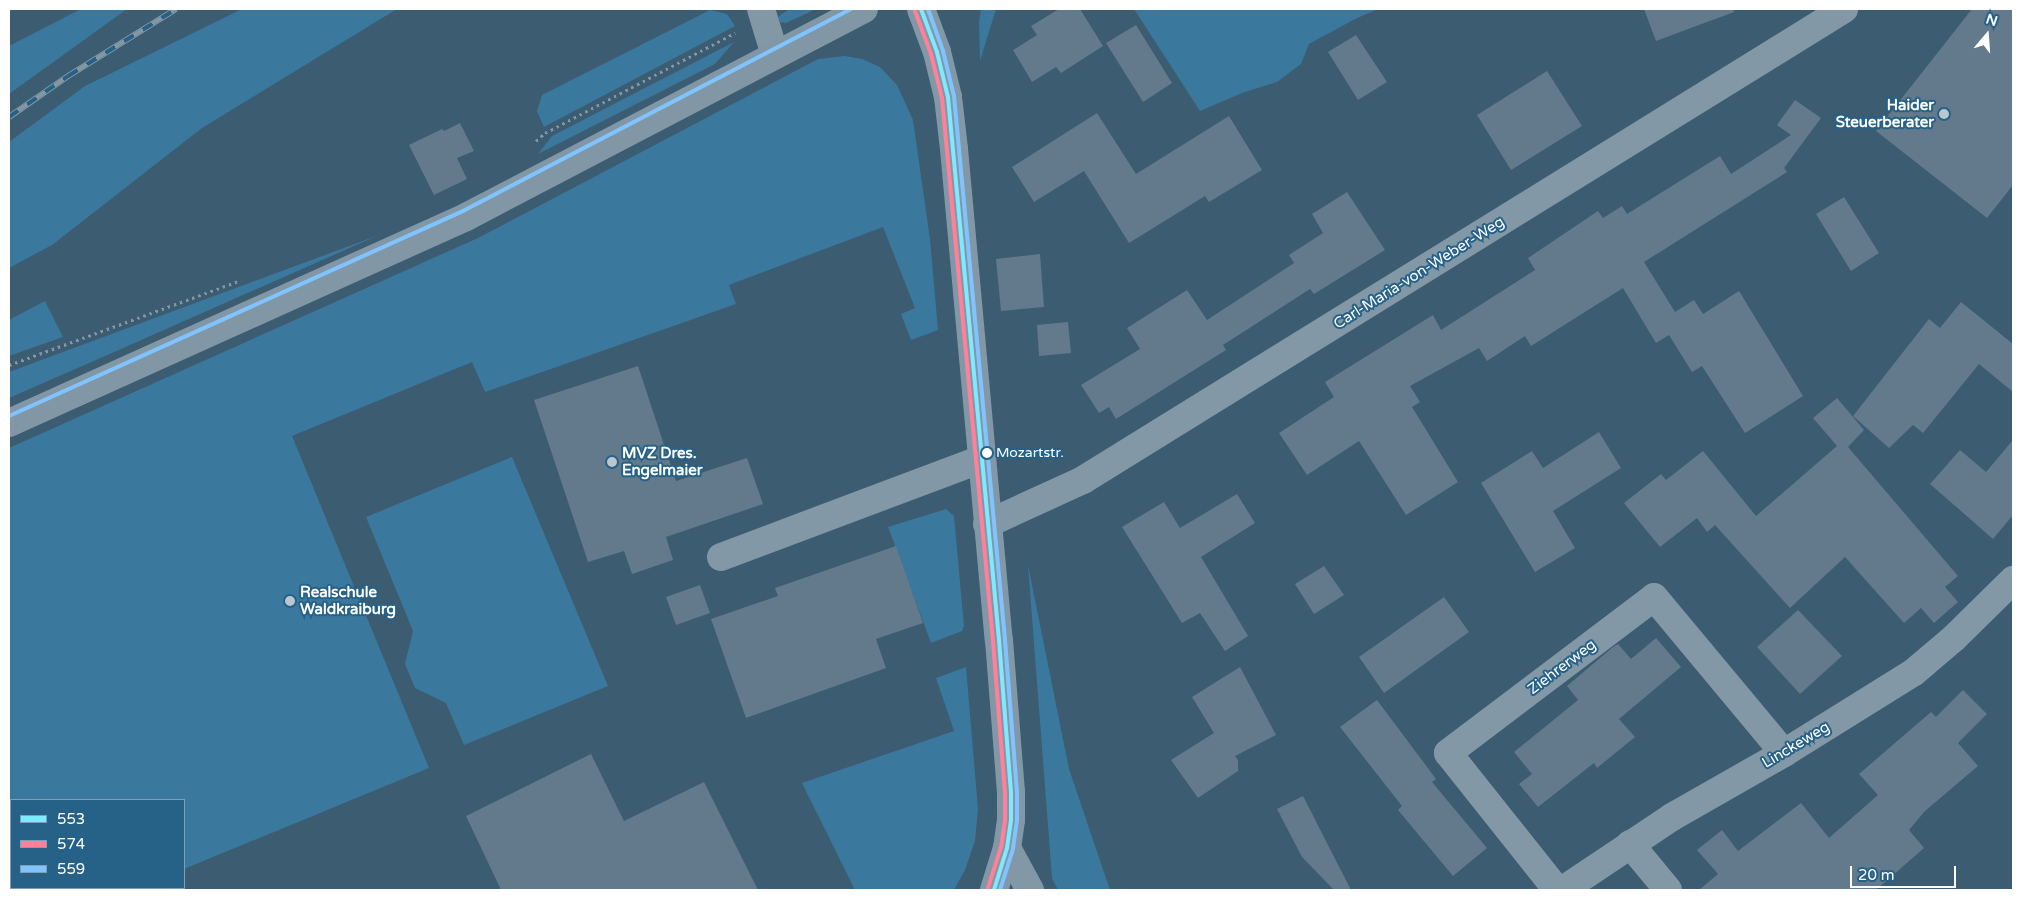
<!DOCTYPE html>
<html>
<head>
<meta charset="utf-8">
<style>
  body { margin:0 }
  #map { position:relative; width:2022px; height:899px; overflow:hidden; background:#3c5c72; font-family:"Varela Round",sans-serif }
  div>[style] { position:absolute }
  .green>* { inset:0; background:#3a789d }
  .building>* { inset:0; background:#627a8b }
  .path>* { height:3px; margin-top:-1.5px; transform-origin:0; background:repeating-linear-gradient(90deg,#8398a7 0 2.5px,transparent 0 6.5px) }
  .minor>* { height:28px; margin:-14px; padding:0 14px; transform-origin:14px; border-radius:14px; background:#8398a7 }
  .major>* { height:28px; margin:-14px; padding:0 14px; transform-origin:14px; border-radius:14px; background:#8297a5 }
  .rail>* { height:5.5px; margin-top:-2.75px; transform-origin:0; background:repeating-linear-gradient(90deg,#266188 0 11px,#8398a5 0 22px); box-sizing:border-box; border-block:1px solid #8398a5 }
  .bus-1>* { height:4px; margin:-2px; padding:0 2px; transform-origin:2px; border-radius:2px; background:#80e8ff }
  .bus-2>* { height:4px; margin:-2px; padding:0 2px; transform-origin:2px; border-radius:2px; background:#ff8098 }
  .bus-3>* { height:4px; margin:-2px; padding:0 2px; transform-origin:2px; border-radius:2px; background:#80c4ff }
  .dots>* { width:14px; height:14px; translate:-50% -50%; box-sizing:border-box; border:2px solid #266188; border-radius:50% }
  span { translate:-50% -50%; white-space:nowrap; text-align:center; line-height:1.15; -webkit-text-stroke:4px #266188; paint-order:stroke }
  .bus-label { font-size:14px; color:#fff }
  .left { translate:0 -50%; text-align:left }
  .poi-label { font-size:15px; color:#fff; font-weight:700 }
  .right { translate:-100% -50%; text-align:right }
  .street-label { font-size:15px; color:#fff }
  .frame { position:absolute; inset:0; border:10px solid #fff; pointer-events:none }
  .legend { position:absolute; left:10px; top:799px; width:175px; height:90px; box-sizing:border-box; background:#266188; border:1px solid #7da0b8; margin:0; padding:6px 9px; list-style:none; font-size:15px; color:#fff }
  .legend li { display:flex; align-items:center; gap:10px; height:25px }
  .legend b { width:25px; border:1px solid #7da0b8 }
  .north { position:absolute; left:1962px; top:10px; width:50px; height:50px; -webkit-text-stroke:4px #266188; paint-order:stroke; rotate:18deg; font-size:14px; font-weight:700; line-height:20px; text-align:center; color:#fff }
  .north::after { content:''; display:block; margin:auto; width:18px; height:22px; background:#fff; clip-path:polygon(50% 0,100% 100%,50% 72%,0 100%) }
  .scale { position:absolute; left:1850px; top:866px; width:106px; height:22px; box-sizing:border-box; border:2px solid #fff; border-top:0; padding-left:6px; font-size:15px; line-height:18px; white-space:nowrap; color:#fff; -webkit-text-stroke:4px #266188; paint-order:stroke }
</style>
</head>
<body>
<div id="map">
  <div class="green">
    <i style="clip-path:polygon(81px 9px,127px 9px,9px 94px,9px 46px)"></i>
    <i style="clip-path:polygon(242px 9px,397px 9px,202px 128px,52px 245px,9px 268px,9px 142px,85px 86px)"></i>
    <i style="clip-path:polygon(789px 9px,816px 9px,786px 23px,780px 22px,778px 17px)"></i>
    <i style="clip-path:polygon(981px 9px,996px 9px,980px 61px,979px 22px)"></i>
    <i style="clip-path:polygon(1134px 9px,1378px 9px,1355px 19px,1309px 44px,1301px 64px,1277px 82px,1242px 93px,1200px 111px)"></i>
    <i style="clip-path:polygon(710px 10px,727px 14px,735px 26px,544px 127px,537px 111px,542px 95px)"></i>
    <i style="clip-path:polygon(734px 42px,715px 64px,538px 154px,552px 136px)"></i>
    <i style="clip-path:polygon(845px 56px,862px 59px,880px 67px,897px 85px,913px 120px,930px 239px,938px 330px,911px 340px,901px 314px,915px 308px,883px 227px,729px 285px,736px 304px,485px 392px,472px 362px,292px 436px,429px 768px,184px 869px,184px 800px,11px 800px,11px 888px,138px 888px,132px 890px,9px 890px,9px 448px,478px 238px,818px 59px)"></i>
    <i style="clip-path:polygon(379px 235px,112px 353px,9px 398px,9px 372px)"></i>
    <i style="clip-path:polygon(45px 301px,63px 337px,9px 356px,9px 320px)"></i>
    <i style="clip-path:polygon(512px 457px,608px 686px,464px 745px,446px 703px,415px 688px,405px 664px,413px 631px,366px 517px)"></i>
    <i style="clip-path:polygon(946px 509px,954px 516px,964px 626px,962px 631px,931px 643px,888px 527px)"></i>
    <i style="clip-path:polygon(1028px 565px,1069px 769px,1110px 890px,1058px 890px,1052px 878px)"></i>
    <i style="clip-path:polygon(966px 667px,978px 809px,975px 841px,965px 870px,954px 890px,855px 890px,802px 783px,954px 731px,936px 678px)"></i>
  </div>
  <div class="building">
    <i style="clip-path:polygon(1059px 9px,1080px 9px,1103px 46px,1061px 73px,1056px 67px,1032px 82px,1013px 50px,1037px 35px,1031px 26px)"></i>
    <i style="clip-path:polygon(1644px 9px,1733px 9px,1734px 12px,1656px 41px)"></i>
    <i style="clip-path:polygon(1972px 9px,2013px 9px,2013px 185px,1987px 218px,1876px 131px)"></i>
    <i style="clip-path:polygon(1136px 25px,1172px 83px,1143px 102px,1106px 43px)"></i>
    <i style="clip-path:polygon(1356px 35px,1387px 82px,1358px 100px,1328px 52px)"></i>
    <i style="clip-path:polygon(1547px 71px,1582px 126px,1511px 170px,1477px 115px)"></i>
    <i style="clip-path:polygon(1795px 100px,1821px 118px,1784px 168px,1787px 172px,1644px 262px,1675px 312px,1694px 300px,1703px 314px,1739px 291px,1803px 396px,1745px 433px,1702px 366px,1692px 372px,1669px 335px,1656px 343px,1623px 288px,1531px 346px,1525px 336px,1487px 361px,1479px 348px,1410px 386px,1420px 402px,1412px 407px,1458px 482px,1406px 515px,1359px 441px,1307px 475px,1279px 433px,1334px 397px,1325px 382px,1433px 315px,1441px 330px,1535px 270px,1528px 258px,1598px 211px,1603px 218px,1622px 206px,1627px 214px,1720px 156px,1731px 174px,1791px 135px,1777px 125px)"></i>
    <i style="clip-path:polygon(1097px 113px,1136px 174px,1229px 116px,1262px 170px,1209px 202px,1205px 196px,1129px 243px,1084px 171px,1034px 202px,1012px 167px)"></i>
    <i style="clip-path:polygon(460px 123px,474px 151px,457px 158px,467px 179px,434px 195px,409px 145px,442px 129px,444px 131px)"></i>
    <i style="clip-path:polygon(1347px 192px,1385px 250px,1314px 294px,1310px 289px,1223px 345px,1226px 350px,1116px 419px,1109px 407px,1099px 413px,1081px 385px,1140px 349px,1127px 328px,1187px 290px,1207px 320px,1294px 263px,1289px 255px,1323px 233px,1312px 214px)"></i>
    <i style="clip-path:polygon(1844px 197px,1879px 253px,1851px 271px,1816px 214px)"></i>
    <i style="clip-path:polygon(1040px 254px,1044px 307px,1001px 311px,996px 259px)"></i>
    <i style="clip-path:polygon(1961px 302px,2013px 344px,2013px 392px,1979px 364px,1923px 433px,1913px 425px,1889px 448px,1853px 416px,1929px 319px,1940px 328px)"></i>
    <i style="clip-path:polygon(1068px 322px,1071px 353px,1039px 356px,1037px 325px)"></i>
    <i style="clip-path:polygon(638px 366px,676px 481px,747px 458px,763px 504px,666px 537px,673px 560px,632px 574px,624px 551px,588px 562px,534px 400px)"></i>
    <i style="clip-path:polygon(1837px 398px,1864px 430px,1848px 447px,1958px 576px,1945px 587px,1958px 602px,1934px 623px,1921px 608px,1904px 623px,1845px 557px,1790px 608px,1715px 525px,1707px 532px,1697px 518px,1660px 547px,1624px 503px,1661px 474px,1666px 480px,1703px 451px,1756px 516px,1837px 446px,1813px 418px)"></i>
    <i style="clip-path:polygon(1599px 432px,1621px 468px,1553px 511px,1575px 548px,1535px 572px,1481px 483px,1532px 451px,1543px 468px)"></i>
    <i style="clip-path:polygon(2013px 440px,2013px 515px,1993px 539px,1930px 484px,1960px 450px,1986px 472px)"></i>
    <i style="clip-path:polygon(1237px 494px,1255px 523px,1201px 557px,1248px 636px,1225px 651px,1200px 613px,1182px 623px,1122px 527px,1164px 502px,1180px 528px)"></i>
    <i style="clip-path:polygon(896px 546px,923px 623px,876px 639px,886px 668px,746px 718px,711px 619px,778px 596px,775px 588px)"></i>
    <i style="clip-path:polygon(1324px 566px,1344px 595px,1314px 614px,1295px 584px)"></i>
    <i style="clip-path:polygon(700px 585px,710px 613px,676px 625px,666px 597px)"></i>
    <i style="clip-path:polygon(1444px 597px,1469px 632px,1384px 693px,1359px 657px)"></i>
    <i style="clip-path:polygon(1798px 610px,1842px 656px,1800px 694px,1757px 647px)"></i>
    <i style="clip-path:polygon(1656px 638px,1681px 667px,1619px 719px,1635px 737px,1597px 768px,1594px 763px,1538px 807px,1519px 784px,1532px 774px,1514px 752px,1578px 700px,1567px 686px,1613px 647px,1618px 644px,1631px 659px)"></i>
    <i style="clip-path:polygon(1240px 667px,1276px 735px,1235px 756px,1238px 760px,1238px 771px,1198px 798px,1171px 760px,1214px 733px,1192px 697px)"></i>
    <i style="clip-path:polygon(1963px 690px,1987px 714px,1958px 743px,1978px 766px,1925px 811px,1909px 830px,1924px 848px,1876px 890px,1699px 890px,1718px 874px,1697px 850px,1722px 830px,1738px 851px,1801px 803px,1829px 838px,1878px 795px,1859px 774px,1931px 712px,1936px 717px)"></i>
    <i style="clip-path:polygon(1377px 700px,1436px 779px,1432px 782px,1487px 848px,1453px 876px,1398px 810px,1402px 806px,1340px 727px)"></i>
    <i style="clip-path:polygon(591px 754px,624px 821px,704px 782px,758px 890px,501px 890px,466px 816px)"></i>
    <i style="clip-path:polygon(1303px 796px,1351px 890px,1334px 890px,1302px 857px,1277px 809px)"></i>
  </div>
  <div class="path">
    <i style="left:536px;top:141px;width:12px;rotate:-42deg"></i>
    <i style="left:545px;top:133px;width:215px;rotate:-27.8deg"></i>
    <i style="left:9px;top:365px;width:247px;rotate:-20.1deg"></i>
  </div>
  <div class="minor">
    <i style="left:761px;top:9px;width:48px;rotate:73.1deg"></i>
    <i style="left:921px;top:9px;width:46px;rotate:69.6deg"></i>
    <i style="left:937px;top:52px;width:46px;rotate:76.3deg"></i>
    <i style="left:948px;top:97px;width:52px;rotate:83.4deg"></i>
    <i style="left:954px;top:149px;width:493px;rotate:84.8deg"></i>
    <i style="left:999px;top:640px;width:152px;rotate:85.5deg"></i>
    <i style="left:1011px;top:792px;width:28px;rotate:90deg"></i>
    <i style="left:1011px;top:820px;width:28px;rotate:98deg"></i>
    <i style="left:1007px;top:848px;width:44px;rotate:107.2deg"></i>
    <i style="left:987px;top:524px;width:106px;rotate:-24.6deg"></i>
    <i style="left:1083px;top:480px;width:895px;rotate:-31.75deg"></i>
    <i style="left:721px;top:557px;width:279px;rotate:-20.6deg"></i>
    <i style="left:1630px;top:844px;width:60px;rotate:50.4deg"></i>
    <i style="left:1007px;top:848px;width:48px;rotate:61.3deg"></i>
    <i style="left:1557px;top:890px;width:175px;rotate:-128.5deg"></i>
    <i style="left:1448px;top:753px;width:258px;rotate:-37.1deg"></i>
    <i style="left:1654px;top:597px;width:203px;rotate:50.2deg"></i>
    <i style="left:1563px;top:890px;width:131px;rotate:-33.8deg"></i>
    <i style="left:1672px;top:817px;width:129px;rotate:-29.7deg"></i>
    <i style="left:1784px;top:753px;width:153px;rotate:-31.9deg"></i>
    <i style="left:1914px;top:672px;width:52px;rotate:-40.4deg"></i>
    <i style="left:1954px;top:638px;width:83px;rotate:-44.5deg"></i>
  </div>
  <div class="major">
    <i style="left:9px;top:423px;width:501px;rotate:-24.26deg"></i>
    <i style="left:466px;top:217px;width:449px;rotate:-27.6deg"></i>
  </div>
  <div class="rail">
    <i style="left:9px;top:117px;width:72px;rotate:-34.8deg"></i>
    <i style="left:68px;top:76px;width:127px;rotate:-31.8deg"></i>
  </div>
  <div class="bus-1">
    <i style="left:921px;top:9px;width:46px;rotate:69.6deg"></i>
    <i style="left:937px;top:52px;width:46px;rotate:76.3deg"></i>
    <i style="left:948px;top:97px;width:545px;rotate:84.63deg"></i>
    <i style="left:999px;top:640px;width:152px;rotate:85.5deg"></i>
    <i style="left:1011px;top:792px;width:28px;rotate:90deg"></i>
    <i style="left:1011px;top:820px;width:28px;rotate:98deg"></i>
    <i style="left:1007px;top:848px;width:44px;rotate:107.2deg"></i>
  </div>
  <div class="bus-2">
    <i style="left:915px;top:11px;width:46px;rotate:69.6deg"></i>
    <i style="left:931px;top:54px;width:45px;rotate:76deg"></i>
    <i style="left:942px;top:98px;width:545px;rotate:84.63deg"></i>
    <i style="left:993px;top:641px;width:151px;rotate:85.5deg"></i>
    <i style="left:1005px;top:792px;width:28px;rotate:90deg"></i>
    <i style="left:1005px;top:820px;width:27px;rotate:98deg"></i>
    <i style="left:1001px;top:847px;width:43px;rotate:107.6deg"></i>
  </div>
  <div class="bus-3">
    <i style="left:928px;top:9px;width:45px;rotate:70.3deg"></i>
    <i style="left:943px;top:51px;width:46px;rotate:76.3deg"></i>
    <i style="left:954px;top:96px;width:546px;rotate:84.64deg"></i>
    <i style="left:1005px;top:640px;width:152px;rotate:85.5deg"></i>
    <i style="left:1017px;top:792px;width:28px;rotate:90deg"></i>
    <i style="left:1017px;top:820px;width:29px;rotate:98deg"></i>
    <i style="left:1013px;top:849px;width:43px;rotate:107.6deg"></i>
    <i style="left:9px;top:416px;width:498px;rotate:-24.3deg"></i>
    <i style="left:463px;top:211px;width:437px;rotate:-27.5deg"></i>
  </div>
  <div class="dots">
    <i style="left:1944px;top:114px;background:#bbc6ce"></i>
    <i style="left:987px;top:453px;background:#fff"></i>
    <i style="left:612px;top:462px;background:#bbc6ce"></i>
    <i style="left:290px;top:601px;background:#bbc6ce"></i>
  </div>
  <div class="bus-label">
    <span class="left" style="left:996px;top:453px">Mozartstr.</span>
  </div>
  <div class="poi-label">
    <span class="right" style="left:1934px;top:114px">Haider<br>Steuerberater</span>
    <span class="left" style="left:622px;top:462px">MVZ Dres.<br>Engelmaier</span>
    <span class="left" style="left:300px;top:601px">Realschule<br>Waldkraiburg</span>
  </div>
  <div class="street-label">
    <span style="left:1419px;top:273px;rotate:-32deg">Carl-Maria-von-Weber-Weg</span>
    <span style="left:1562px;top:667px;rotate:-37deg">Ziehrerweg</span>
    <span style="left:1796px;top:745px;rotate:-31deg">Linckeweg</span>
  </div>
  <div class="frame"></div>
  <ul class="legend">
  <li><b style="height:6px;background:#80e8ff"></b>553</li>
  <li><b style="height:6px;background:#ff8098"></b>574</li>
  <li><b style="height:6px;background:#80c4ff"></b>559</li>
  </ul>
  <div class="north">N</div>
  <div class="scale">20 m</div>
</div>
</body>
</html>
